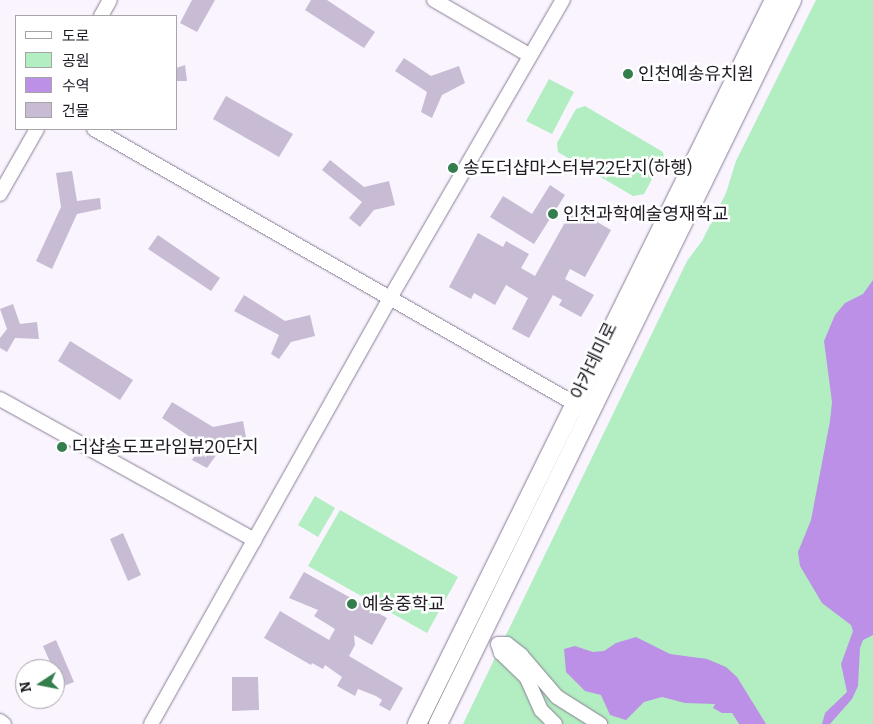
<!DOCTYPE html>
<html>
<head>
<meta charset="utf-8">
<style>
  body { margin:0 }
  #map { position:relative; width:873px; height:724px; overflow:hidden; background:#f9f4fe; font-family:Bitter,"Noto Sans KR",serif }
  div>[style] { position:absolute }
  .green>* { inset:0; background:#b2eec1 }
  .water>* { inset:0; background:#bb90e6 }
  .building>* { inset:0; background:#c7bcd4 }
  .roads { filter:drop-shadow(0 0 1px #897e95) drop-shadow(0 0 1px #897e95) }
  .minor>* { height:14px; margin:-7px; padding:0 7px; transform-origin:7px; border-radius:7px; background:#fff }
  .major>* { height:18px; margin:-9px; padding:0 9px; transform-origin:9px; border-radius:9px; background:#fff }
  .dots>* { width:14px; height:14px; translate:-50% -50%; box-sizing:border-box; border:2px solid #fff; border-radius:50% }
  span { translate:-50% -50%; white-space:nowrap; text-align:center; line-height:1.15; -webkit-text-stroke:5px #fff; paint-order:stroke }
  .poi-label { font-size:18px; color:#201b24 }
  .left { translate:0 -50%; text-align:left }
  .street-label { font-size:18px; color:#201b24 }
  .legend { position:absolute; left:15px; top:15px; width:162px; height:115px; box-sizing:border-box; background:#fff; border:1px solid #a6a4a7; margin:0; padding:6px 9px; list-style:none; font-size:15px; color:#201b24 }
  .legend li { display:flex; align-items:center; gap:10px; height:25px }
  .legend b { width:25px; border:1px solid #a6a4a7 }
  .north { position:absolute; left:15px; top:659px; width:50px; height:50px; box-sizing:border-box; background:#fff; border:1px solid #a6a4a7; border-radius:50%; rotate:259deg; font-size:14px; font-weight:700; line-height:20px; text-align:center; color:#201b24 }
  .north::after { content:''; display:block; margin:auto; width:18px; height:22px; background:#337e4c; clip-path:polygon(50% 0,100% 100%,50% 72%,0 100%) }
</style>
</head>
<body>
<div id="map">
  <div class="green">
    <i style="clip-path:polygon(816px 0,873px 0,873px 724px,463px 724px,687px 261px,702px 241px,726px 193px,736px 161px)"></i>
    <i style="clip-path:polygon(549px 79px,574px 92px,552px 134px,526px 121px)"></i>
    <i style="clip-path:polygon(585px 106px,663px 152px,664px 157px,644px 194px,633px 196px,558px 152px,557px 143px,576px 109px)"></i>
    <i style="clip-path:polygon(315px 496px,335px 508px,318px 537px,298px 525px)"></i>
    <i style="clip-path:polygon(340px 510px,458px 577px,427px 633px,308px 566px)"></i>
  </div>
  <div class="water">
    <i style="clip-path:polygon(873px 280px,873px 635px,863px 640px,860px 648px,858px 686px,852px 699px,830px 724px,822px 724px,825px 713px,847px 692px,841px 664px,853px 631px,851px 625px,822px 603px,800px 566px,798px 552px,811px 520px,830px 421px,832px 402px,824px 341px,835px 315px,845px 303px,863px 294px)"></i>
    <i style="clip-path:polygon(636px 637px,670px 654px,707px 659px,726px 667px,737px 677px,766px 724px,739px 724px,732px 713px,722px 713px,713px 708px,715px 704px,685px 703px,662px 697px,644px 702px,626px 720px,610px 715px,601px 695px,585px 691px,566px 672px,564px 649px,575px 646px,593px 652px,604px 651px,616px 643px)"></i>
  </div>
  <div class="building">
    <i style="clip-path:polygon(192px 0,215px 0,197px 32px,180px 23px)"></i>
    <i style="clip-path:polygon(311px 0,327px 0,375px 32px,364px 48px,305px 10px)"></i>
    <i style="clip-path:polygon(404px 58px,431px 76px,459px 66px,465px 83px,442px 95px,432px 118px,421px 112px,427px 92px,395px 71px)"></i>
    <i style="clip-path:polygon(185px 65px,187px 81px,176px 81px,176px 68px)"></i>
    <i style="clip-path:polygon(226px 96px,293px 134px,279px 157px,213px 119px)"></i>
    <i style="clip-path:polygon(330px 160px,364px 187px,389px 181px,395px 205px,374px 210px,360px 227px,349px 218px,362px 202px,322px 170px)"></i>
    <i style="clip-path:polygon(72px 171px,77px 201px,100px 198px,101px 209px,77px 214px,52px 269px,36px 261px,61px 207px,56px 173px)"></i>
    <i style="clip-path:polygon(550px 185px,565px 195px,534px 244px,490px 217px,503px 196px,532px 214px)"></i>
    <i style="clip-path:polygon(573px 208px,611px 230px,585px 277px,570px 269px,565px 279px,594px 295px,581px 317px,559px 305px,562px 300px,553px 295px,529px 338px,512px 329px,528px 298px,506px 285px,495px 305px,474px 293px,471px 299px,449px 287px,478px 233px,503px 247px,506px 241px,529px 254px,521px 268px,535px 276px)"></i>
    <i style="clip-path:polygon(158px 235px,220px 278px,211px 291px,148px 249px)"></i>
    <i style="clip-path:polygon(244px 295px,285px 321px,310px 315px,315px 336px,291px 342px,279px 359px,271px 354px,279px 335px,234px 311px)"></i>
    <i style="clip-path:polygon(13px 304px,20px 324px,37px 322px,39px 339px,15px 338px,7px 352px,0 348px,0 338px,7px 329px,0 309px)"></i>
    <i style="clip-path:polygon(70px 341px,133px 380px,120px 400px,58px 361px)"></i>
    <i style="clip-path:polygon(172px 402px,213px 427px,243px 421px,247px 443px,222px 447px,207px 468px,192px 460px,202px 445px,162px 418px)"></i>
    <i style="clip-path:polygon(123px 533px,141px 575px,128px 581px,110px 539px)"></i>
    <i style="clip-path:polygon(304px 572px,387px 618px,372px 645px,354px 635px,355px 645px,349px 656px,403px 688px,390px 711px,379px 705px,382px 700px,376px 696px,358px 689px,355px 696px,337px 686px,342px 677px,325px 665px,323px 669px,312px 663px,311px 665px,264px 638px,280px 611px,329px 640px,335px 629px,314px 616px,318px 610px,289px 598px)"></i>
    <i style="clip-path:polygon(56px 640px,74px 682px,61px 687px,43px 646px)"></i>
    <i style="clip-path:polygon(232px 677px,258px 677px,259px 710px,232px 711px)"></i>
  </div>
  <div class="roads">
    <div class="minor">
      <i style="left:434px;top:0;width:110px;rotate:30.1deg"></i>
      <i style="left:101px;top:16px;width:18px;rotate:-61deg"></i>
      <i style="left:94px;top:129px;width:564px;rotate:29.74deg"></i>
      <i style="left:0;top:194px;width:75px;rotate:-60.4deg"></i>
      <i style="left:0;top:399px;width:291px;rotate:29deg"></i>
      <i style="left:0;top:721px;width:5px;rotate:37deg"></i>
      <i style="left:151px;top:724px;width:488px;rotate:-60.7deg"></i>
      <i style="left:390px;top:298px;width:345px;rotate:-59.9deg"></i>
      <i style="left:555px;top:724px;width:20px;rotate:-135deg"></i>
      <i style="left:541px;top:710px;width:36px;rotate:-114deg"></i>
      <i style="left:526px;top:677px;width:35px;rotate:-136deg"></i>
      <i style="left:501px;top:653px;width:9px;rotate:-108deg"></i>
      <i style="left:498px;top:644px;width:9px"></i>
      <i style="left:507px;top:644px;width:18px;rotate:38deg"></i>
      <i style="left:521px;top:655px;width:55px;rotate:49.4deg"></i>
      <i style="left:557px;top:697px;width:51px;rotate:32.1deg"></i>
    </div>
    <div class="major">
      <i style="left:417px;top:724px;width:807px;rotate:-63.75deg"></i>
      <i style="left:438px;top:724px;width:806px;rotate:-63.94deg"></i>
    </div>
  </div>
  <div class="dots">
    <i style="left:628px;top:74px;background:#337e4c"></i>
    <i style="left:453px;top:168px;background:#337e4c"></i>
    <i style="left:553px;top:214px;background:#337e4c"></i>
    <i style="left:62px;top:447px;background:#337e4c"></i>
    <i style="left:352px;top:604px;background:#337e4c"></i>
  </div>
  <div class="poi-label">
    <span class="left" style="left:638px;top:74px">인천예송유치원</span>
    <span class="left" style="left:463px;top:168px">송도더샵마스터뷰22단지(하행)</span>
    <span class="left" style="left:563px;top:214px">인천과학예술영재학교</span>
    <span class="left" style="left:72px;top:447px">더샵송도프라임뷰20단지</span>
    <span class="left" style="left:362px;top:604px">예송중학교</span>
  </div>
  <div class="street-label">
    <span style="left:594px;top:361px;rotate:-64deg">아카데미로</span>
  </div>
  <ul class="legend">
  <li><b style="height:6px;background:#fff"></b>도로</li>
  <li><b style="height:14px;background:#b2eec1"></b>공원</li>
  <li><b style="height:14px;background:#bb90e6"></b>수역</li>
  <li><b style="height:14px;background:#c7bcd4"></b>건물</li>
  </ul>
  <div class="north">N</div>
</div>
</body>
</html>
